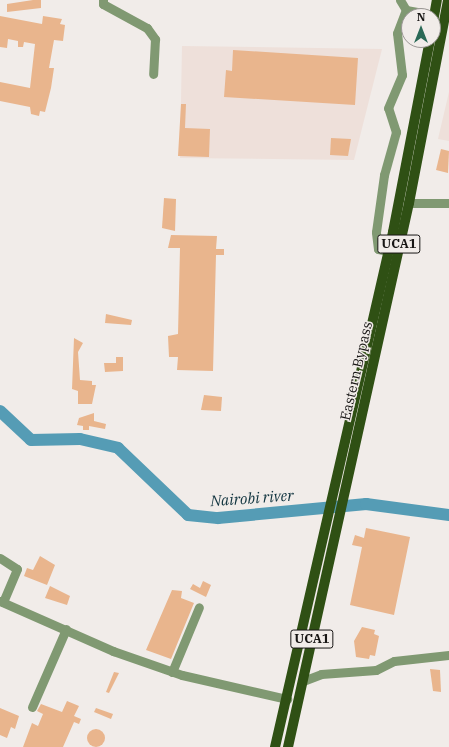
<!DOCTYPE html>
<html>
<head>
<meta charset="utf-8">
<style>
  body { margin:0 }
  #map { position:relative; width:449px; height:747px; overflow:hidden; background:#f1ece9; font-family:"IBM Plex Serif",serif }
  div>[style] { position:absolute }
  .built>* { inset:0; background:#eee0da }
  .river>* { height:12px; margin:-6px; padding:0 6px; transform-origin:6px; border-radius:6px; background:#559cb5 }
  .building>* { inset:0; background:#e9b58d }
  .round { border-radius:50% }
  .minor>* { height:9px; margin:-4.5px; padding:0 4.5px; transform-origin:4.5px; border-radius:4.5px; background:#809972 }
  .major>* { height:10px; margin:-5px; padding:0 5px; transform-origin:5px; border-radius:5px; background:#2f5014 }
  span { translate:-50% -50%; white-space:nowrap; text-align:center; line-height:1.15; -webkit-text-stroke:3px #f1ece9; paint-order:stroke }
  .shield-label span { padding:1px 3px; background:#f1ece9; border:1px solid; border-radius:3px; -webkit-text-stroke-width:0 }
  .shield-label { font-size:13px; color:#181615; font-weight:700 }
  .street-label { font-size:14px; color:#181615 }
  .water-label { font-size:15px; color:#10333e; font-style:italic }
  .north { position:absolute; left:401px; top:8px; width:40px; height:40px; box-sizing:border-box; background:#f1ece9; border:1px solid #9a9694; border-radius:50%; rotate:0deg; font-size:11px; font-weight:700; line-height:16px; text-align:center; color:#181615 }
  .north::after { content:''; display:block; margin:auto; width:14px; height:18px; background:#2a6956; clip-path:polygon(50% 0,100% 100%,50% 72%,0 100%) }
</style>
</head>
<body>
<div id="map">
  <div class="built">
    <i style="clip-path:polygon(182px 46px,382px 49px,354px 160px,180px 158px)"></i>
    <i style="clip-path:polygon(449px 92px,449px 141px,438px 139px)"></i>
  </div>
  <div class="river">
    <i style="left:0;top:411px;width:42px;rotate:43.1deg"></i>
    <i style="left:31px;top:440px;width:49px;rotate:-1.2deg"></i>
    <i style="left:80px;top:439px;width:39px;rotate:13deg"></i>
    <i style="left:118px;top:448px;width:97px;rotate:43.7deg"></i>
    <i style="left:188px;top:515px;width:30px;rotate:6deg"></i>
    <i style="left:218px;top:518px;width:149px;rotate:-5.4deg"></i>
    <i style="left:366px;top:504px;width:84px;rotate:7.5deg"></i>
  </div>
  <div class="building">
    <i style="clip-path:polygon(33px 0,41px 0,41px 8px,7px 12px,7px 4px)"></i>
    <i style="clip-path:polygon(0 16px,42px 24px,43px 16px,62px 19px,60px 24px,65px 25px,63px 41px,54px 40px,49px 68px,54px 68px,51px 88px,45px 112px,40px 111px,39px 116px,31px 114px,30px 107px,0 101px,0 82px,30px 88px,35px 44px,24px 42px,23px 47px,18px 47px,18px 41px,8px 39px,7px 48px,0 47px)"></i>
    <i style="clip-path:polygon(233px 50px,358px 58px,355px 105px,224px 97px,226px 70px,232px 71px)"></i>
    <i style="clip-path:polygon(181px 104px,186px 104px,185px 128px,210px 129px,209px 157px,178px 156px)"></i>
    <i style="clip-path:polygon(331px 138px,351px 139px,348px 156px,330px 155px)"></i>
    <i style="clip-path:polygon(441px 149px,449px 151px,448px 173px,436px 170px)"></i>
    <i style="clip-path:polygon(164px 198px,176px 199px,175px 231px,162px 228px)"></i>
    <i style="clip-path:polygon(171px 235px,217px 236px,216px 249px,224px 249px,224px 255px,216px 255px,213px 371px,177px 370px,178px 357px,169px 357px,168px 336px,178px 334px,180px 248px,168px 248px)"></i>
    <i style="clip-path:polygon(106px 314px,132px 320px,131px 325px,105px 323px)"></i>
    <i style="clip-path:polygon(74px 338px,83px 343px,78px 352px,80px 380px,92px 381px,92px 385px,96px 385px,92px 404px,78px 404px,78px 391px,72px 389px)"></i>
    <i style="clip-path:polygon(116px 357px,123px 357px,123px 371px,105px 372px,104px 363px,116px 363px)"></i>
    <i style="clip-path:polygon(204px 395px,222px 397px,221px 411px,201px 410px)"></i>
    <i style="clip-path:polygon(94px 413px,94px 421px,106px 424px,105px 429px,89px 426px,89px 430px,83px 430px,83px 426px,77px 425px,79px 418px)"></i>
    <i style="clip-path:polygon(366px 528px,410px 537px,394px 615px,350px 605px,362px 547px,352px 545px,355px 535px,364px 538px)"></i>
    <i style="clip-path:polygon(40px 556px,55px 565px,47px 585px,24px 576px,27px 568px,33px 570px)"></i>
    <i style="clip-path:polygon(203px 581px,211px 585px,206px 597px,190px 589px,193px 584px,200px 588px)"></i>
    <i style="clip-path:polygon(50px 586px,70px 596px,67px 605px,45px 598px)"></i>
    <i style="clip-path:polygon(172px 590px,182px 591px,181px 598px,194px 603px,171px 659px,146px 650px)"></i>
    <i style="clip-path:polygon(362px 627px,375px 630px,374px 634px,379px 636px,375px 656px,370px 655px,369px 659px,356px 657px,354px 641px)"></i>
    <i style="clip-path:polygon(430px 669px,440px 670px,441px 692px,433px 691px)"></i>
    <i style="clip-path:polygon(114px 672px,119px 673px,109px 693px,106px 692px)"></i>
    <i style="clip-path:polygon(67px 701px,79px 706px,74px 716px,81px 719px,79px 724px,74px 722px,63px 747px,23px 747px,32px 723px,38px 726px,43px 714px,37px 711px,41px 704px,62px 712px)"></i>
    <i style="clip-path:polygon(0 708px,19px 716px,15px 729px,11px 727px,7px 738px,0 735px)"></i>
    <i style="clip-path:polygon(96px 708px,113px 714px,111px 719px,94px 712px)"></i>
    <i class="round" style="left:87px;top:729px;width:18px;height:18px"></i>
  </div>
  <div class="minor">
    <i style="left:103px;top:0;width:4px;rotate:90deg"></i>
    <i style="left:103px;top:4px;width:50px;rotate:28.6deg"></i>
    <i style="left:147px;top:28px;width:14px;rotate:54deg"></i>
    <i style="left:155px;top:39px;width:35px;rotate:93deg"></i>
    <i style="left:400px;top:0;width:12px;rotate:59deg"></i>
    <i style="left:406px;top:10px;width:28px;rotate:10deg"></i>
    <i style="left:409px;top:203px;width:40px"></i>
    <i style="left:388px;top:251px;width:10px;rotate:-169deg"></i>
    <i style="left:378px;top:249px;width:17px;rotate:-97deg"></i>
    <i style="left:376px;top:232px;width:58px;rotate:-82deg"></i>
    <i style="left:384px;top:175px;width:45px;rotate:-74.4deg"></i>
    <i style="left:396px;top:132px;width:25px;rotate:-108deg"></i>
    <i style="left:388px;top:108px;width:36px;rotate:-67deg"></i>
    <i style="left:402px;top:75px;width:42px;rotate:-96.8deg"></i>
    <i style="left:397px;top:33px;width:25px;rotate:-69deg"></i>
    <i style="left:0;top:558px;width:20px;rotate:33deg"></i>
    <i style="left:17px;top:569px;width:36px;rotate:113deg"></i>
    <i style="left:0;top:601px;width:124px;rotate:23.9deg"></i>
    <i style="left:113px;top:651px;width:73px;rotate:19.2deg"></i>
    <i style="left:182px;top:675px;width:108px;rotate:12.9deg"></i>
    <i style="left:172px;top:672px;width:70px;rotate:-67.4deg"></i>
    <i style="left:303px;top:681px;width:19px;rotate:-21deg"></i>
    <i style="left:321px;top:674px;width:55px;rotate:-4.2deg"></i>
    <i style="left:376px;top:670px;width:20px;rotate:-27deg"></i>
    <i style="left:394px;top:661px;width:55px;rotate:-6.2deg"></i>
    <i style="left:32px;top:707px;width:85px;rotate:-66.4deg"></i>
  </div>
  <div class="major">
    <i style="left:433px;top:22px;width:22px;rotate:-80deg"></i>
    <i style="left:275px;top:747px;width:528px;rotate:-77.09deg"></i>
    <i style="left:393px;top:232px;width:196px;rotate:-79.1deg"></i>
    <i style="left:288px;top:747px;width:557px;rotate:-77.46deg"></i>
    <i style="left:409px;top:203px;width:207px;rotate:-79.1deg"></i>
  </div>
  <div class="shield-label">
    <span style="left:399px;top:244px">UCA1</span>
    <span style="left:312px;top:639px">UCA1</span>
  </div>
  <div class="street-label">
    <span style="left:356px;top:371px;rotate:-77deg">Eastern Bypass</span>
  </div>
  <div class="water-label">
    <span style="left:252px;top:498px;rotate:-4deg">Nairobi river</span>
  </div>
  <div class="north">N</div>
</div>
</body>
</html>
